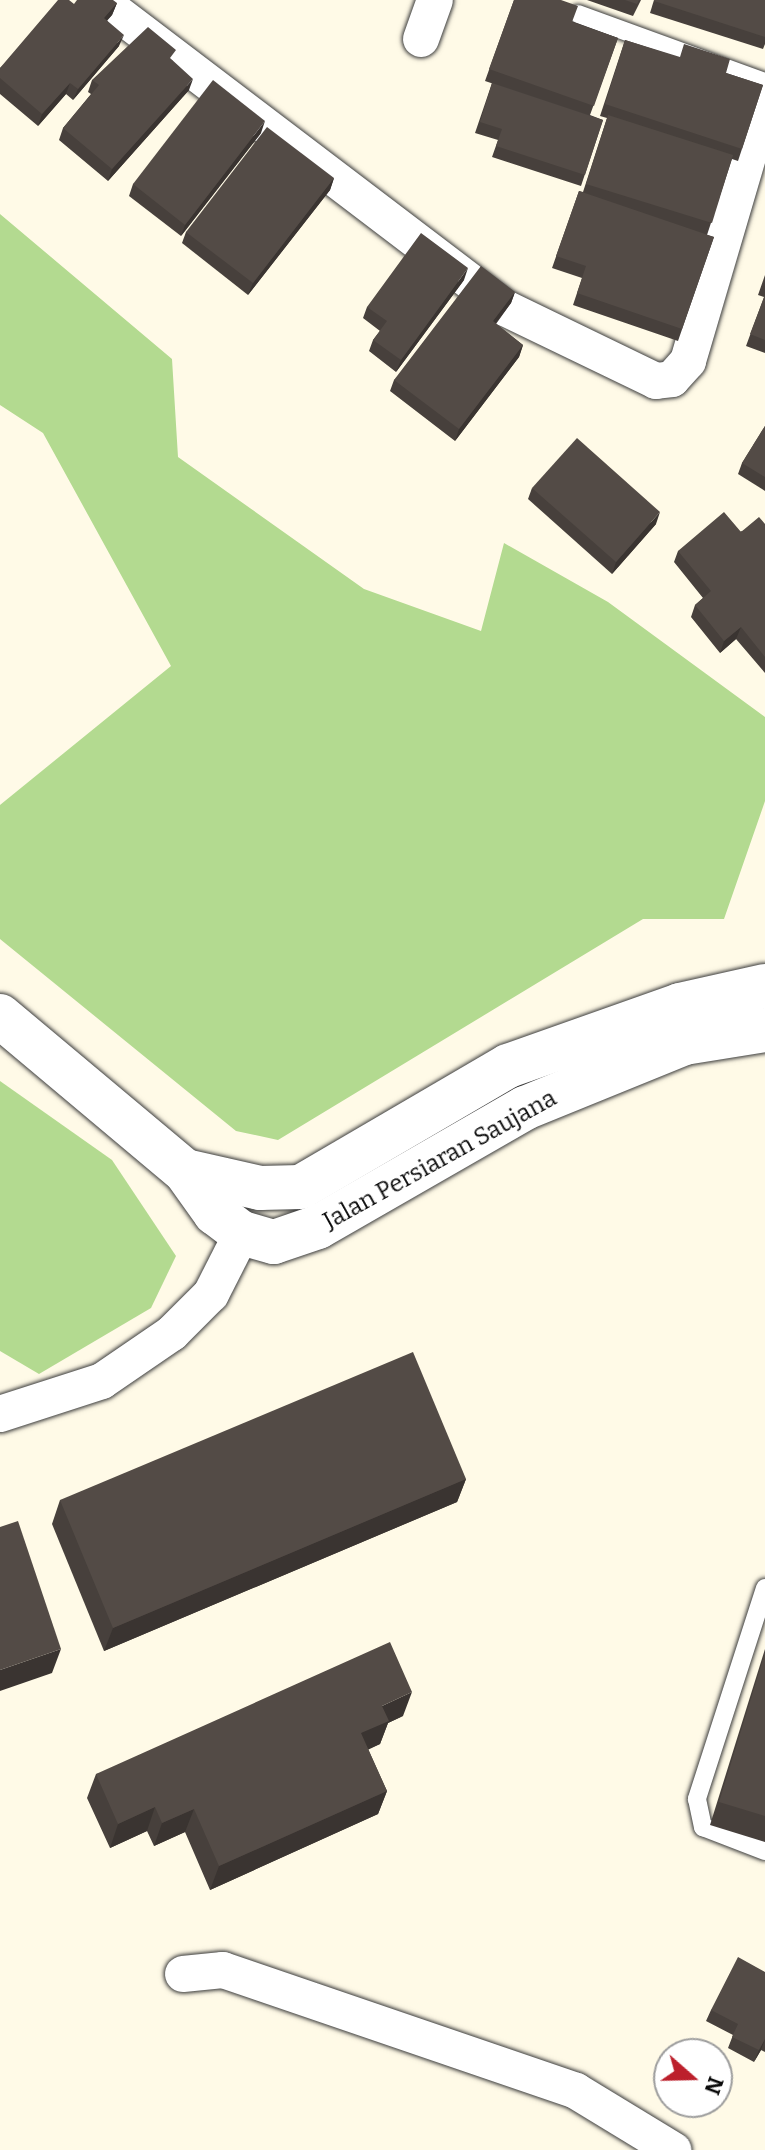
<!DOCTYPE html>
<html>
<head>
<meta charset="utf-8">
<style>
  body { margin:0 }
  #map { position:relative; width:765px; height:2150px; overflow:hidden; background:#fffae7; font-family:Bitter,serif }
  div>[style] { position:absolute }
  .forest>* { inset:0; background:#b3da90 }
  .roads { filter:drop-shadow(0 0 2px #3d3d3d) drop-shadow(0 0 2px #3d3d3d) }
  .service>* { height:18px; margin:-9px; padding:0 9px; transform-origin:9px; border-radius:9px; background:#fff }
  .minor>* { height:36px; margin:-18px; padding:0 18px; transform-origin:18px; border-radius:18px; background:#fff }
  .tertiary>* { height:44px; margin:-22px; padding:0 22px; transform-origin:22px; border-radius:22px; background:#fff }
  .wall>* { inset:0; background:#47403c }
  .shaded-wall>* { inset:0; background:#3a3431 }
  .building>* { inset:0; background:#534b46 }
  span { translate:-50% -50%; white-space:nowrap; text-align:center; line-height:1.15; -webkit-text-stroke:8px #fff; paint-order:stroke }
  .street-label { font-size:24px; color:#0a0a0a }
  .north { position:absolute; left:653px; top:2038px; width:80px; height:80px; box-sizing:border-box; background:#fff; border:2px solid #9d9d9d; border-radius:50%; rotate:110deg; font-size:22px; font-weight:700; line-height:32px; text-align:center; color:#0a0a0a }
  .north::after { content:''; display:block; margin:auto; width:28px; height:36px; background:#bc202c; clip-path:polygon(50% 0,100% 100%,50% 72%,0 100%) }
</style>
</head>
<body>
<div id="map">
  <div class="forest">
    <i style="clip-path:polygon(0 214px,172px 359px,178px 457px,364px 589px,481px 631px,504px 543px,608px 602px,765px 717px,765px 801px,724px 919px,643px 919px,278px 1140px,236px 1131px,0 939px,0 805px,171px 666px,43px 433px,0 405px)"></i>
    <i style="clip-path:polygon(0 1081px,112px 1160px,176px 1256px,151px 1308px,39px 1374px,0 1351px)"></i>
  </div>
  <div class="roads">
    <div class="service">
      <i style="left:578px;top:14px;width:199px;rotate:20deg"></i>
      <i style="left:765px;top:1588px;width:222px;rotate:107.9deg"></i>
      <i style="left:697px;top:1799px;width:29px;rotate:78deg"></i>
      <i style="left:703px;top:1827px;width:66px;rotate:21.2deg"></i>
    </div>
    <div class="minor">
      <i style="left:100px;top:0;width:509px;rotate:37.25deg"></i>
      <i style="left:505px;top:308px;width:168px;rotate:25.8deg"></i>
      <i style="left:656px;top:381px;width:16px;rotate:-7deg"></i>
      <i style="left:672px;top:379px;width:24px;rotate:-48deg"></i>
      <i style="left:688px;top:361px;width:272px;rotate:-73.6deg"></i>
      <i style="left:421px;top:39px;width:41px;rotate:-70.3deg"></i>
      <i style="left:0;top:1414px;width:107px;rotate:-17.9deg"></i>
      <i style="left:102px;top:1381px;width:85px;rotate:-34.4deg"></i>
      <i style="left:172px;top:1333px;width:55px;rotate:-45deg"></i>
      <i style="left:211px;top:1294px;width:68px;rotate:-63.1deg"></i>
      <i style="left:183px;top:1974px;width:40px;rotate:-5.7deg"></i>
      <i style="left:223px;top:1970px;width:373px;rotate:18.9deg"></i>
      <i style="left:576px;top:2091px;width:114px;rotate:31.3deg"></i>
    </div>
    <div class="tertiary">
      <i style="left:0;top:1016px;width:241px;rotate:40deg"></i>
      <i style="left:185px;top:1171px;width:52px;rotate:54.5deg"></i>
      <i style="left:215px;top:1213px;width:34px;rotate:37deg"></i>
      <i style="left:242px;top:1233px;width:33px;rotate:16deg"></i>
      <i style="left:274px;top:1242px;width:46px;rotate:-18.8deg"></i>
      <i style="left:318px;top:1227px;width:239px;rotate:-29.9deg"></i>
      <i style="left:525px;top:1108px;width:172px;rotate:-22.2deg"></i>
      <i style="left:684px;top:1043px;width:82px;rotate:-9.1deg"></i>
      <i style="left:185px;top:1171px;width:77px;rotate:12.8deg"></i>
      <i style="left:260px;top:1188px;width:41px;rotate:-1.4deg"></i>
      <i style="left:301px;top:1187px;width:240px;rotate:-30.3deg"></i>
      <i style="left:508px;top:1066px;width:182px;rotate:-19.5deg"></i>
      <i style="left:680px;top:1005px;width:87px;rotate:-12.6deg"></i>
    </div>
  </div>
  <div class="wall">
    <i style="clip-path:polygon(514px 0,618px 38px,590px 115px,603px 120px,581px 186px,492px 157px,498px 140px,475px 133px,492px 83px,500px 86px,485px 81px)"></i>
    <i style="clip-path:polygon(587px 0,641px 0,633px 16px)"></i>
    <i style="clip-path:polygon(654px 0,765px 0,765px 44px,763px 49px,650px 13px)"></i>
    <i style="clip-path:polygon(117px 3px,112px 15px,107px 20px,119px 46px,73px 100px,66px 94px,38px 126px,0 94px,0 68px,74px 4px)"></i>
    <i style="clip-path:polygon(625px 40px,763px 85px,738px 161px,732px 159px,707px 235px,714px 237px,678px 341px,573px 305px,582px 278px,552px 268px,579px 191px,583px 192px,607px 118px,600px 116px)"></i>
    <i style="clip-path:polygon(172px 60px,189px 90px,108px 181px,59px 140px,63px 128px,91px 94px,88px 92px,92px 80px)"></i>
    <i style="clip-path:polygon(261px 133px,181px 236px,129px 196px,133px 184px)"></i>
    <i style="clip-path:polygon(334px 178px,330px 190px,248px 295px,182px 243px,186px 232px)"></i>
    <i style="clip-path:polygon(765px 275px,765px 353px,746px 346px,764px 297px,758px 295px)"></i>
    <i style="clip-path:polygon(464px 280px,396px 372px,369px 351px,373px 340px,380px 331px,363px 318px,367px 307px)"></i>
    <i style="clip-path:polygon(515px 292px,511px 303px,496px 324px,523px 345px,519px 357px,455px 441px,390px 391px,394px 380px)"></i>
    <i style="clip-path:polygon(765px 426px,765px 491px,738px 474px,742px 463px)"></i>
    <i style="clip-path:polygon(532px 488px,656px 524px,612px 574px,528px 499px)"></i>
    <i style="clip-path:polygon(765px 524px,765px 673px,736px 639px,720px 653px,691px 617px,695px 605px,703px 598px,674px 562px,678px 551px)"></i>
    <i style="clip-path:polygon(466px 1479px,457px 1502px,104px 1651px,52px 1524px,60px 1500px)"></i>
    <i style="clip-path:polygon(765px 1649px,765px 1842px,710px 1825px)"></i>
    <i style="clip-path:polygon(403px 1716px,388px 1723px,380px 1744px,368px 1749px,387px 1791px,378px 1814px,210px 1890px,185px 1832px,154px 1846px,147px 1831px,110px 1848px,87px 1798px,96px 1774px)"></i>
    <i style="clip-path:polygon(765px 1972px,765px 2052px,761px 2050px,754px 2062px,728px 2048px,733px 2035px,706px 2021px,711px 2010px)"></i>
  </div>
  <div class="shaded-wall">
    <i style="clip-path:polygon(117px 3px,112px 15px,100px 29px,104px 18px)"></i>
    <i style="clip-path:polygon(124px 35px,119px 46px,73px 100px,78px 89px)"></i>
    <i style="clip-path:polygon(193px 79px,189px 90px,108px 181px,112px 169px)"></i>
    <i style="clip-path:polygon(70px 83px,66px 94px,38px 126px,42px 114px)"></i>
    <i style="clip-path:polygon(265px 121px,261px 133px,181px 236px,185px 225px)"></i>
    <i style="clip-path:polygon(334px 178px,330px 190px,248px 295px,253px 283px)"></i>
    <i style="clip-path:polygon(468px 268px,464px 280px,396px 372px,401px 360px)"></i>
    <i style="clip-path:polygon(515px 292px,511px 303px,488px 333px,493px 321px)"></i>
    <i style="clip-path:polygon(523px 345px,519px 357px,455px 441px,459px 429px)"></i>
    <i style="clip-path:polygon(660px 512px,656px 524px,612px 574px,616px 562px)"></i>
    <i style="clip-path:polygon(741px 627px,736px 639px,720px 653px,724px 641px)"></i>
    <i style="clip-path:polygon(466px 1479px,457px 1502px,104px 1651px,113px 1628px)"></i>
    <i style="clip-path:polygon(61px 1649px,52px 1673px,0 1691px,0 1670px)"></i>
    <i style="clip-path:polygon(412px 1692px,403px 1716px,388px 1723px,380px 1744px,353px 1757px,361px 1733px,382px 1706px)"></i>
    <i style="clip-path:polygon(387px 1791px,378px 1814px,210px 1890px,219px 1866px)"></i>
    <i style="clip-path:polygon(155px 1807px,147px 1831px,110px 1848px,118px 1824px)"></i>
    <i style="clip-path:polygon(194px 1809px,185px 1832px,154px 1846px,162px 1823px)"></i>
    <i style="clip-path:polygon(765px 2039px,761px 2050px,754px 2062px,759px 2050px)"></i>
  </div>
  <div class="building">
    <i style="clip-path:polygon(58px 0,69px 0,74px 4px,77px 0,113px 0,117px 3px,104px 18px,124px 35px,78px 89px,70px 83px,42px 114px,0 78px,0 68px)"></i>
    <i style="clip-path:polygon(514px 0,561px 0,578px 6px,572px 22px,618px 38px,594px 106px,489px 69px)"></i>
    <i style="clip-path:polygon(625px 0,639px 0,637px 4px)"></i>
    <i style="clip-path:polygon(654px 0,765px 0,765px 37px,654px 1px)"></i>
    <i style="clip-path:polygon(148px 27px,176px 50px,170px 58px,193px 79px,112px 169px,63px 128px,99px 85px,92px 80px)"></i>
    <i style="clip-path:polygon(625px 40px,680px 57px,684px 44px,730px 59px,726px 73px,763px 85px,742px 149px,605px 104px)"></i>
    <i style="clip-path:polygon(213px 80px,265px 121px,185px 225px,133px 184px)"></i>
    <i style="clip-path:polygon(492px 83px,603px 120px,585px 175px,496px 146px,502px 129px,480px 122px)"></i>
    <i style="clip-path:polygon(608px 115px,733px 155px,712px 223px,586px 184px)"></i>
    <i style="clip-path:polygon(267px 127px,334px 178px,253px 283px,186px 232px)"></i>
    <i style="clip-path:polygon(579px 191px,714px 237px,682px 329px,577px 293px,586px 266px,556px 256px)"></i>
    <i style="clip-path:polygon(421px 233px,468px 268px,401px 360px,373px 340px,387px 321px,367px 307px)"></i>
    <i style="clip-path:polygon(481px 266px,515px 292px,493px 321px,523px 345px,459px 429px,394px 380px)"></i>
    <i style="clip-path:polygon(765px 295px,765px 340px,750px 334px)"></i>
    <i style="clip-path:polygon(765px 426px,765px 477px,742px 463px)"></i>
    <i style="clip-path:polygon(577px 438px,660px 512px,616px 562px,532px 488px)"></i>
    <i style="clip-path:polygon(724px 512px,741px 532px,759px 517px,765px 524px,765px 657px,741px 627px,724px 641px,695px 605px,711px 591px,678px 551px)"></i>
    <i style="clip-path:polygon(413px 1352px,466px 1479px,113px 1628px,60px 1500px)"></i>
    <i style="clip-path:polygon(18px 1521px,61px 1649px,0 1670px,0 1527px)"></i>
    <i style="clip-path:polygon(390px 1642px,412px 1692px,382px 1706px,389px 1721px,361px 1733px,387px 1791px,219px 1866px,194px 1809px,162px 1823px,155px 1807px,118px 1824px,96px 1774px)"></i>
    <i style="clip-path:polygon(765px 1653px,765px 1816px,719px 1802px)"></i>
    <i style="clip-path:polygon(738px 1957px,765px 1972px,765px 2039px,759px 2050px,732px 2037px,738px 2024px,711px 2010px)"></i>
  </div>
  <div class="street-label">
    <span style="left:440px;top:1160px;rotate:-29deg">Jalan Persiaran Saujana</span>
  </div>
  <div class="north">N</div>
</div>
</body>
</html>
